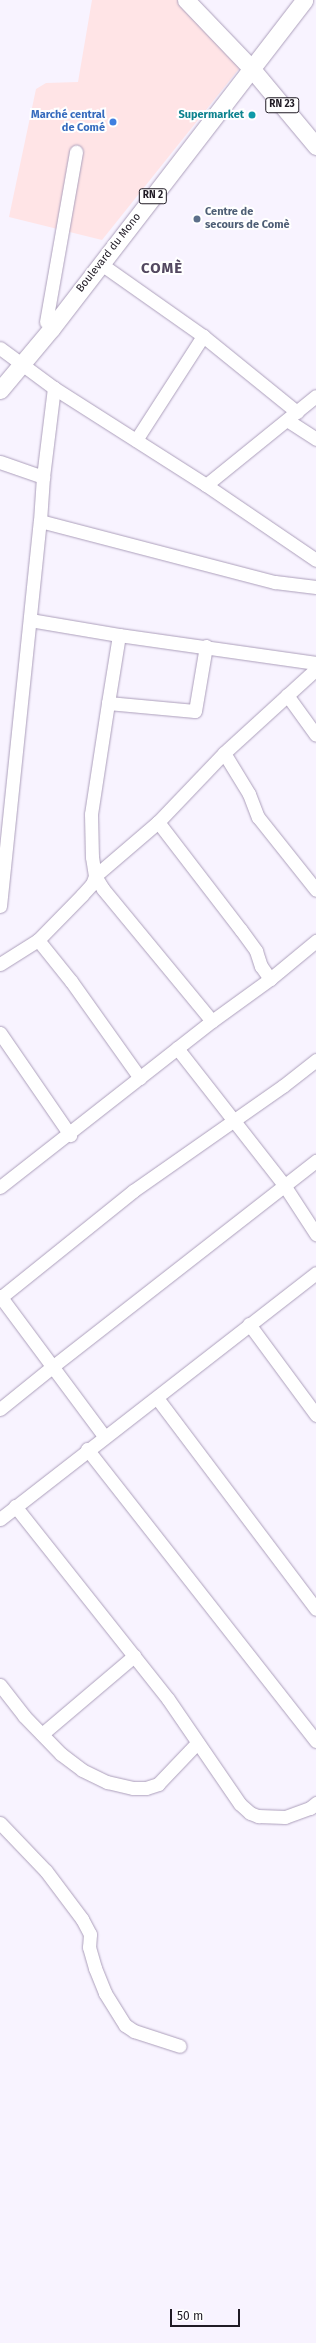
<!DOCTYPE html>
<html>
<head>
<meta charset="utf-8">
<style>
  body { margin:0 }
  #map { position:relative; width:316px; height:2343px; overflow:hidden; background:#f8f3ff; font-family:"Fira Sans",sans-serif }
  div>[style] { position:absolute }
  .commercial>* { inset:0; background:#ffe4e6 }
  .roads { filter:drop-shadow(0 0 1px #ac9fbb) drop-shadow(0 0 1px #ac9fbb) }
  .minor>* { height:13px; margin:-6.5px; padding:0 6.5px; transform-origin:6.5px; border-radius:6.5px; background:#fff }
  .major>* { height:17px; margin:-8.5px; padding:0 8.5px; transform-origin:8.5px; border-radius:8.5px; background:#fff }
  .dots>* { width:11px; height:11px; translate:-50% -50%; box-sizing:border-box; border:2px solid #fff; border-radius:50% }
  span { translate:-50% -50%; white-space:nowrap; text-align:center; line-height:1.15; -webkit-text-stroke:4px #fff; paint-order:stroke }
  .shield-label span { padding:1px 3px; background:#fff; border:1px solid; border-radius:3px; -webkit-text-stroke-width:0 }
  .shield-label { font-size:10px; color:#201b25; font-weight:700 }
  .culture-label { font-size:11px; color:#0d838f; font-weight:700 }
  .right { translate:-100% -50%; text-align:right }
  .shop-label { font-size:11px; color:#366cbe; font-weight:700 }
  .service-label { font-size:11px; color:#4e5e75; font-weight:700 }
  .left { translate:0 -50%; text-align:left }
  .street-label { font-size:11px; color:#201b25 }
  .district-label { font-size:15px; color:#534860; font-weight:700; letter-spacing:1px }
  .scale { position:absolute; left:170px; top:2309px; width:70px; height:18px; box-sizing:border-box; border:2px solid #201b25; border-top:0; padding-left:5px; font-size:12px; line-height:14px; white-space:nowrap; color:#201b25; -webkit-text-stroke:3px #fff; paint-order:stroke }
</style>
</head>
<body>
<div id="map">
  <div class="commercial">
    <i style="clip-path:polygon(92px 0,181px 0,242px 65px,102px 240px,9px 217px,36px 89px,46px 83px,78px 82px)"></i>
  </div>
  <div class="roads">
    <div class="minor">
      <i style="left:101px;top:264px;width:125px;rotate:35.2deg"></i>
      <i style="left:203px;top:336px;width:121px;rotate:39deg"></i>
      <i style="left:46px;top:322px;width:173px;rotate:-80deg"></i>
      <i style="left:0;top:348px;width:67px;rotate:36.5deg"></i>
      <i style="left:54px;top:388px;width:180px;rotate:32.5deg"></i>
      <i style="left:206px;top:485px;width:133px;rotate:34.3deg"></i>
      <i style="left:287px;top:420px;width:35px;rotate:33deg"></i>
      <i style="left:136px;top:440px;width:124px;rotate:-57.2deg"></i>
      <i style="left:0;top:462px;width:46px;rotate:19.2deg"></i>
      <i style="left:206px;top:485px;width:141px;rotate:-39deg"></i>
      <i style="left:40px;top:521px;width:243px;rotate:14.6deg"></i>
      <i style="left:275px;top:582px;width:41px;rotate:7deg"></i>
      <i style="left:30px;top:620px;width:90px;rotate:9.6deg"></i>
      <i style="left:119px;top:635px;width:199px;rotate:8.1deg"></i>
      <i style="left:119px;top:635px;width:69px;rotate:99.2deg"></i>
      <i style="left:108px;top:703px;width:87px;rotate:5.3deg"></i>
      <i style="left:195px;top:711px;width:66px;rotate:-80.4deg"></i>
      <i style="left:287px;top:695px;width:49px;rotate:54.1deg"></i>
      <i style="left:108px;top:703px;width:112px;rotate:98.7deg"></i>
      <i style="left:91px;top:814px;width:43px;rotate:88.7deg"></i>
      <i style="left:92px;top:857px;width:19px;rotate:81deg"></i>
      <i style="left:95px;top:876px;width:15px;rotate:58deg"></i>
      <i style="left:103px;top:889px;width:171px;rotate:50.5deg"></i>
      <i style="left:224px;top:753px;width:48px;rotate:58.6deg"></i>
      <i style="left:249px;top:794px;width:25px;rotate:69deg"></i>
      <i style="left:258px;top:817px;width:93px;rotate:51.5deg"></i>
      <i style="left:158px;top:822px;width:136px;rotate:52.5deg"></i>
      <i style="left:241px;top:930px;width:26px;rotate:54deg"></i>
      <i style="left:256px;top:951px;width:16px;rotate:72deg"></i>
      <i style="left:261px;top:966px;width:16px;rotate:55deg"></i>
      <i style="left:0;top:906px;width:387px;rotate:-84.1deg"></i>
      <i style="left:40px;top:521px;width:44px;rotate:-86.1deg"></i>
      <i style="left:43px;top:477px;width:90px;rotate:-83deg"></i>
      <i style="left:38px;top:940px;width:53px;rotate:51.2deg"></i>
      <i style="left:71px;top:981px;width:119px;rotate:54.6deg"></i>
      <i style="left:0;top:964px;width:45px;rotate:-32.3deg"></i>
      <i style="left:38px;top:940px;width:63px;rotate:-45.6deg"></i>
      <i style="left:82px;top:895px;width:15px;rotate:-48deg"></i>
      <i style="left:92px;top:884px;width:9px;rotate:-69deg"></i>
      <i style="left:95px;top:876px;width:83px;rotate:-40.6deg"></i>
      <i style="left:158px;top:822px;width:95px;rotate:-46.3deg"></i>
      <i style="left:224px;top:753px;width:125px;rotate:-42.4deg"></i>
      <i style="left:0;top:1033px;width:124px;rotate:55.5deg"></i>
      <i style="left:177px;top:1048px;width:174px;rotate:52deg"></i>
      <i style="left:284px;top:1185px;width:59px;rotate:56.9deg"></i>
      <i style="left:0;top:1187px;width:269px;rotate:-38.1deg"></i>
      <i style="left:212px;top:1021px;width:72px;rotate:-35.9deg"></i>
      <i style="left:270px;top:979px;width:60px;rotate:-39.6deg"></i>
      <i style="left:0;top:1296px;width:174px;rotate:53.4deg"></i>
      <i style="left:0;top:1298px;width:171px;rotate:-38.8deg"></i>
      <i style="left:133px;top:1191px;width:183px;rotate:-35deg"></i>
      <i style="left:283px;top:1086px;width:42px;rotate:-38.2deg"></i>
      <i style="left:249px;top:1324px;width:113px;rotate:53.6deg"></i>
      <i style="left:157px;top:1398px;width:264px;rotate:53deg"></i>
      <i style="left:0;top:1409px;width:67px;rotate:-38.9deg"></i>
      <i style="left:52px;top:1367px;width:335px;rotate:-38deg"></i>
      <i style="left:87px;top:1449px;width:371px;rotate:51.9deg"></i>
      <i style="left:15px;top:1506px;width:246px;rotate:51.6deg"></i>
      <i style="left:168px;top:1699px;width:127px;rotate:55.6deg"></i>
      <i style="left:240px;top:1804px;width:13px;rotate:42deg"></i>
      <i style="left:250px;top:1813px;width:9px;rotate:21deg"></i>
      <i style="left:258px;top:1816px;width:27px;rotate:2deg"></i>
      <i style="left:285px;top:1817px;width:27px;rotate:-20deg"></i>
      <i style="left:310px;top:1808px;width:8px;rotate:-40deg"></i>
      <i style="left:0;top:1519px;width:400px;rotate:-37.9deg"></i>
      <i style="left:0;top:1685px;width:39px;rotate:52deg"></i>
      <i style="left:24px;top:1716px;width:53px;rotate:45.8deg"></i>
      <i style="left:61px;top:1754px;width:26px;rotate:37deg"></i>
      <i style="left:82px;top:1770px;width:28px;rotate:26deg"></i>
      <i style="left:107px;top:1782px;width:27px;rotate:13deg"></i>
      <i style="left:133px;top:1788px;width:13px"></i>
      <i style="left:146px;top:1788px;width:13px;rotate:-18deg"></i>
      <i style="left:158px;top:1784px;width:57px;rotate:-46.4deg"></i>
      <i style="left:42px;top:1734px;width:121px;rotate:-40.3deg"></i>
      <i style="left:0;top:1823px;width:66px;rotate:46.2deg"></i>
      <i style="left:46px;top:1871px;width:60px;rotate:53.1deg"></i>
      <i style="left:82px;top:1919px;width:17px;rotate:62deg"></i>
      <i style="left:90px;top:1934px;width:13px;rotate:94deg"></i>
      <i style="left:89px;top:1947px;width:22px;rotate:74deg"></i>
      <i style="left:95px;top:1968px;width:27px;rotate:68deg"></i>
      <i style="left:105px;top:1993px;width:38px;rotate:58deg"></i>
      <i style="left:125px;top:2025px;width:11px;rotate:34deg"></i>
      <i style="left:134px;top:2031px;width:48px;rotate:18.1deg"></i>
    </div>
    <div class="major">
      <i style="left:186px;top:0;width:94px;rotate:46.3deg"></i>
      <i style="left:251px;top:68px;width:102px;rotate:50.2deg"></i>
      <i style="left:0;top:390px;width:80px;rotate:-50.1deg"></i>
      <i style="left:51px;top:329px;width:415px;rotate:-52.4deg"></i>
    </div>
  </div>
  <div class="dots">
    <i style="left:252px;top:115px;background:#0f9aa8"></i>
    <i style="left:113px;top:122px;background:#3f7fe0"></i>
    <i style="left:197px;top:219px;background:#5c6f8a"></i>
  </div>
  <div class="shield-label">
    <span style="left:282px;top:105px">RN 23</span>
    <span style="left:153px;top:196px">RN 2</span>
  </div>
  <div class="culture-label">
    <span class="right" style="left:244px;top:115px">Supermarket</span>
  </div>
  <div class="shop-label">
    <span class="right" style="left:105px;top:122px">Marché central<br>de Comé</span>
  </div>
  <div class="service-label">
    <span class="left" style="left:205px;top:219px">Centre de<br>secours de Comè</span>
  </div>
  <div class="street-label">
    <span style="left:109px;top:253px;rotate:-52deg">Boulevard du Mono</span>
  </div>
  <div class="district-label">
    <span style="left:162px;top:269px">COMÈ</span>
  </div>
  <div class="scale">50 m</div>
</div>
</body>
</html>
